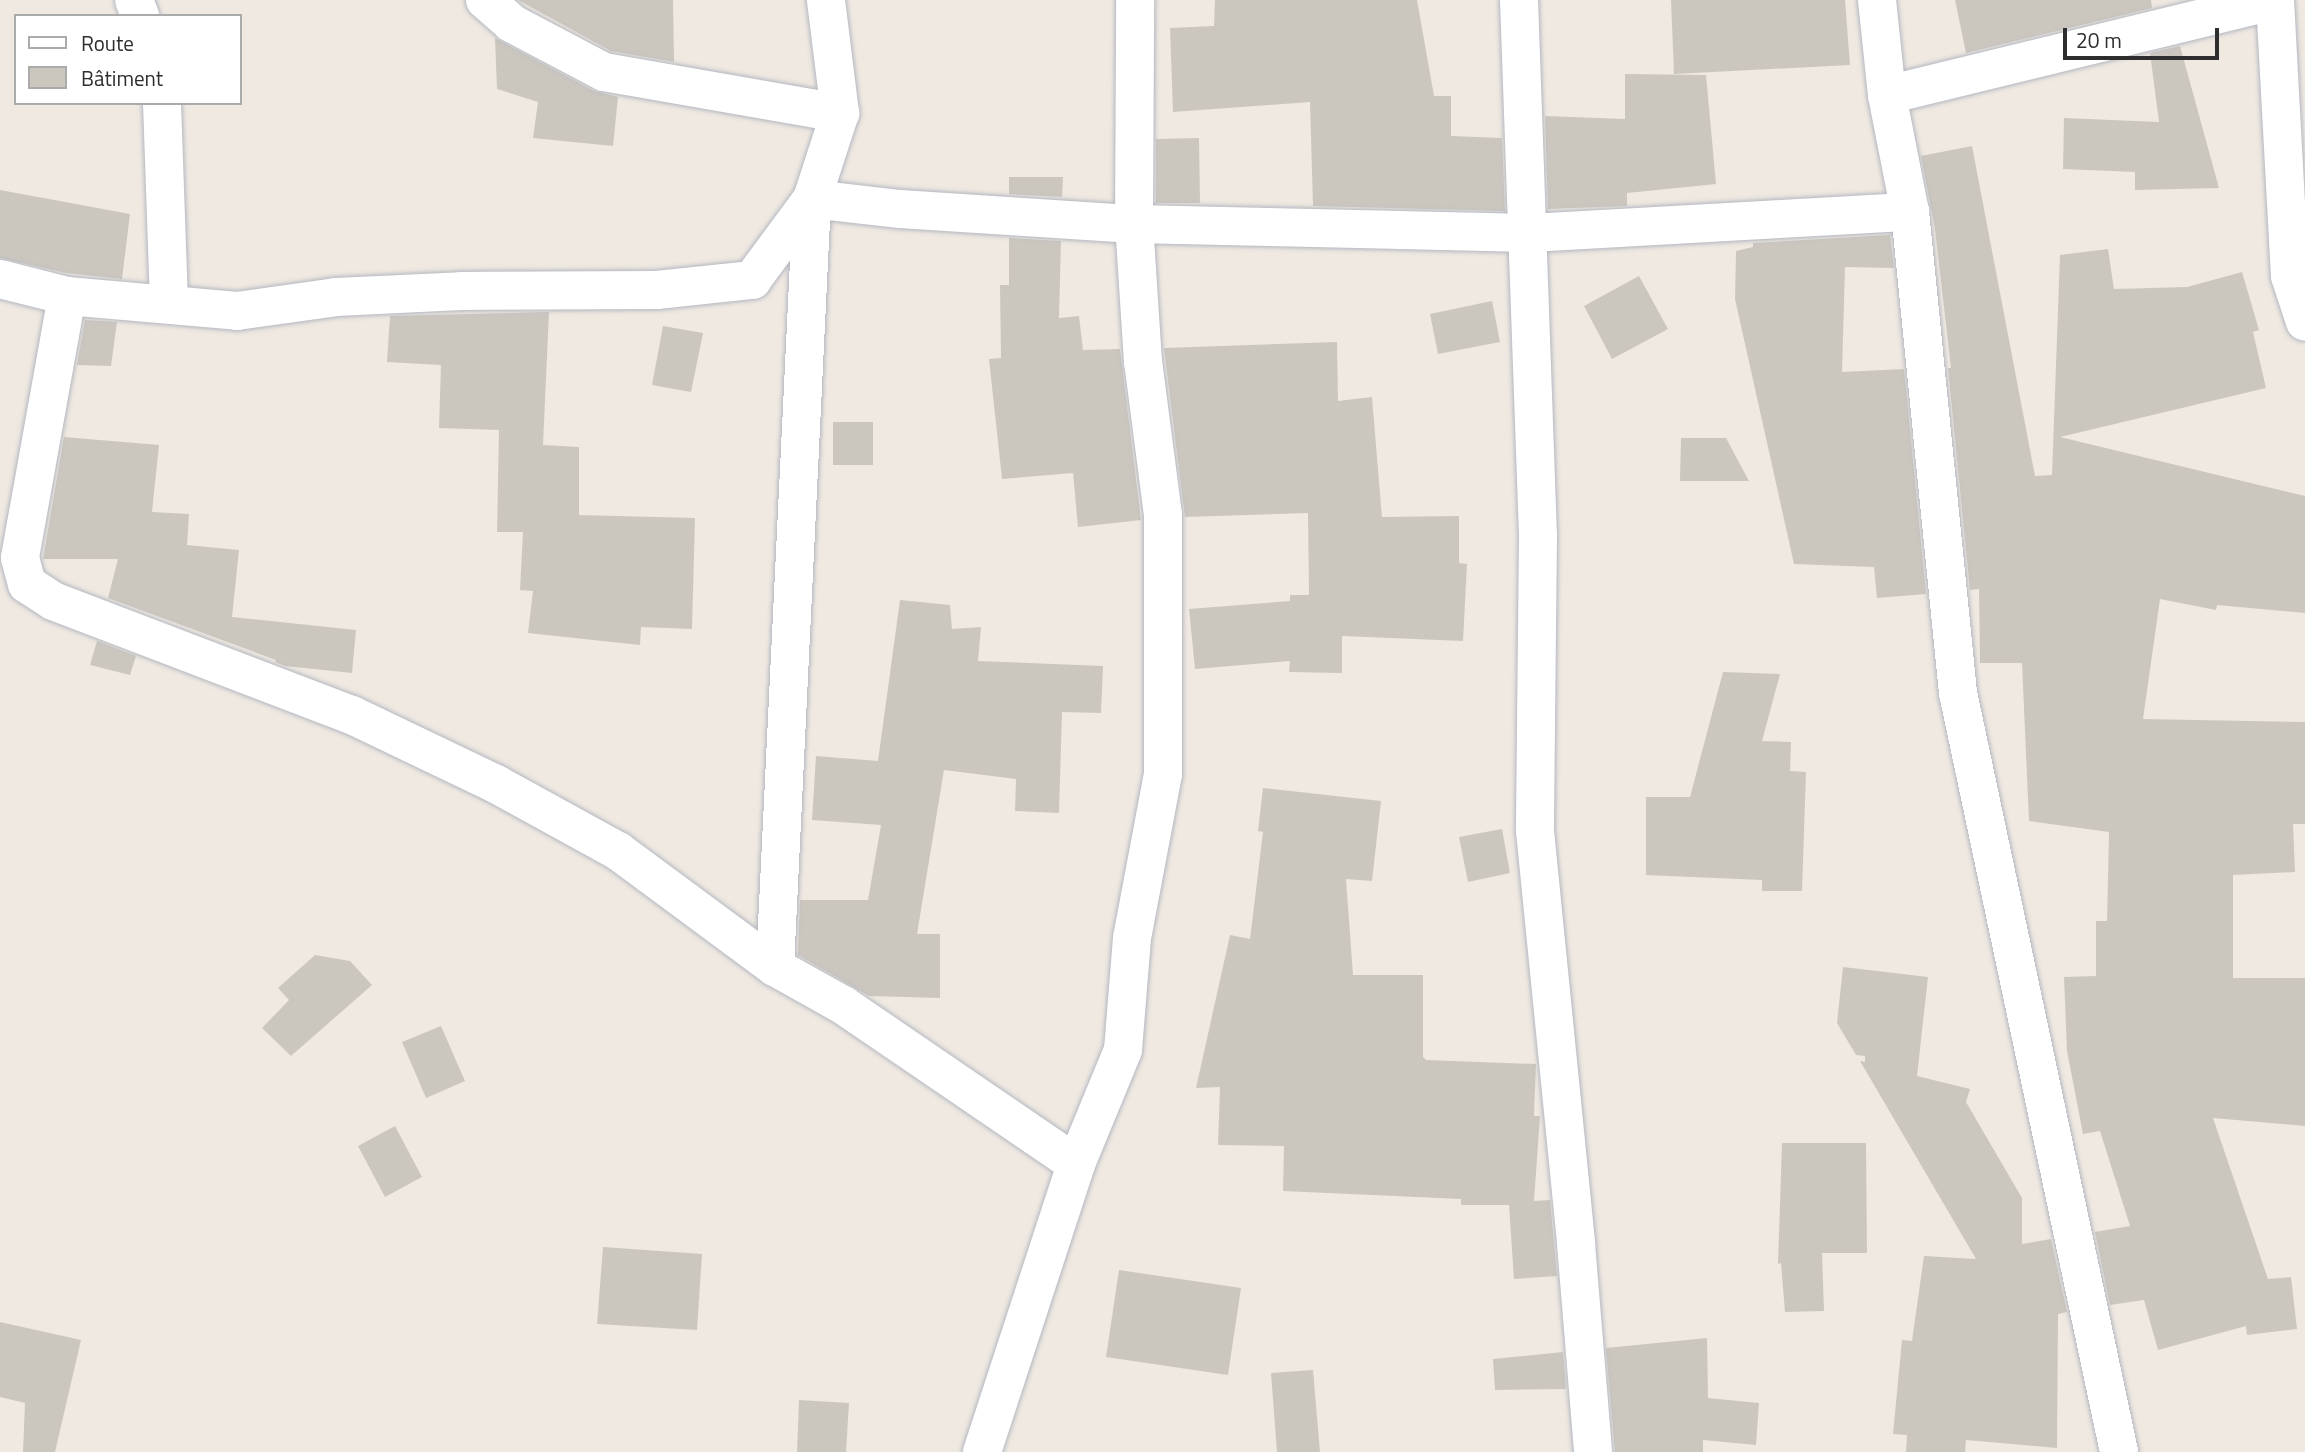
<!DOCTYPE html>
<html>
<head>
<meta charset="utf-8">
<style>
  body { margin:0 }
  #map { position:relative; width:2305px; height:1452px; overflow:hidden; background:#efe9e1; font-family:"Titillium Web",sans-serif }
  div>[style] { position:absolute }
  .building>* { inset:0; background:#cbc7bf }
  .roads { filter:drop-shadow(0 0 2px #b4b7c1) drop-shadow(0 0 2px #b4b7c1) }
  .minor>* { height:38px; margin:-19px; padding:0 19px; transform-origin:19px; border-radius:19px; background:#fff }
  span { translate:-50% -50%; white-space:nowrap; text-align:center; line-height:1.15; -webkit-text-stroke:7px #fff; paint-order:stroke }
  .legend { position:absolute; left:14px; top:14px; width:228px; height:91px; box-sizing:border-box; background:#fff; border:2px solid #ababab; margin:0; padding:9px 12px; list-style:none; font-size:21px; color:#2e2e2e }
  .legend li { display:flex; align-items:center; gap:14px; height:35px }
  .legend b { width:35px; border:2px solid #ababab }
  .scale { position:absolute; left:2063px; top:28px; width:156px; height:32px; box-sizing:border-box; border:4px solid #2e2e2e; border-top:0; padding-left:9px; font-size:21px; line-height:24px; white-space:nowrap; color:#2e2e2e; -webkit-text-stroke:5px #fff; paint-order:stroke }
</style>
</head>
<body>
<div id="map">
  <div class="building">
    <i style="clip-path:polygon(518px 0,673px 0,674px 62px,611px 51px)"></i>
    <i style="clip-path:polygon(1215px 0,1417px 0,1434px 96px,1451px 96px,1451px 136px,1502px 138px,1505px 211px,1313px 206px,1310px 102px,1173px 112px,1170px 28px,1214px 26px)"></i>
    <i style="clip-path:polygon(1671px 0,1845px 0,1850px 65px,1674px 74px)"></i>
    <i style="clip-path:polygon(1955px 0,2151px 0,2152px 8px,1966px 53px)"></i>
    <i style="clip-path:polygon(495px 38px,594px 91px,618px 97px,613px 146px,533px 138px,538px 102px,497px 89px)"></i>
    <i style="clip-path:polygon(2180px 46px,2219px 188px,2135px 190px,2135px 172px,2063px 169px,2064px 118px,2159px 122px,2150px 53px)"></i>
    <i style="clip-path:polygon(1625px 74px,1706px 75px,1716px 184px,1627px 193px,1627px 206px,1548px 209px,1545px 116px,1625px 119px)"></i>
    <i style="clip-path:polygon(1199px 138px,1200px 203px,1156px 203px,1156px 139px)"></i>
    <i style="clip-path:polygon(1972px 146px,2035px 476px,2052px 475px,2060px 255px,2108px 249px,2114px 289px,2187px 287px,2242px 272px,2259px 330px,2253px 332px,2266px 388px,2060px 437px,2305px 496px,2305px 613px,2217px 605px,2216px 610px,2160px 599px,2143px 719px,2305px 722px,2305px 824px,2293px 824px,2295px 872px,2233px 875px,2233px 978px,2305px 978px,2305px 1126px,2213px 1118px,2268px 1279px,2291px 1277px,2297px 1329px,2247px 1335px,2246px 1326px,2158px 1350px,2144px 1300px,2110px 1305px,2095px 1232px,2130px 1226px,2100px 1131px,2083px 1134px,2067px 1051px,2064px 977px,2096px 976px,2096px 921px,2107px 921px,2109px 832px,2029px 821px,2022px 663px,1980px 663px,1979px 589px,1970px 590px,1948px 368px,1951px 368px,1935px 229px,1921px 156px)"></i>
    <i style="clip-path:polygon(1009px 177px,1063px 177px,1062px 197px,1009px 194px)"></i>
    <i style="clip-path:polygon(0 190px,130px 214px,122px 279px,66px 273px,0 258px)"></i>
    <i style="clip-path:polygon(1890px 235px,1894px 268px,1845px 267px,1842px 372px,1904px 369px,1926px 594px,1877px 598px,1874px 567px,1794px 564px,1735px 299px,1736px 251px,1753px 247px,1753px 243px)"></i>
    <i style="clip-path:polygon(1009px 238px,1061px 241px,1059px 318px,1079px 316px,1083px 350px,1120px 349px,1141px 520px,1078px 527px,1073px 473px,1002px 479px,989px 359px,1001px 358px,1000px 285px,1009px 285px)"></i>
    <i style="clip-path:polygon(1639px 276px,1668px 329px,1612px 359px,1584px 306px)"></i>
    <i style="clip-path:polygon(1492px 301px,1500px 342px,1438px 354px,1430px 314px)"></i>
    <i style="clip-path:polygon(549px 312px,543px 445px,579px 447px,579px 515px,695px 518px,692px 629px,641px 627px,640px 645px,528px 633px,533px 591px,520px 590px,523px 532px,497px 532px,499px 430px,439px 428px,441px 365px,387px 362px,390px 316px)"></i>
    <i style="clip-path:polygon(85px 320px,117px 322px,111px 366px,77px 365px)"></i>
    <i style="clip-path:polygon(663px 326px,703px 333px,691px 392px,652px 385px)"></i>
    <i style="clip-path:polygon(1337px 342px,1338px 401px,1372px 397px,1382px 517px,1459px 516px,1459px 563px,1467px 564px,1463px 641px,1342px 636px,1342px 673px,1289px 672px,1290px 661px,1195px 669px,1189px 609px,1290px 601px,1290px 595px,1309px 595px,1308px 513px,1185px 517px,1164px 348px)"></i>
    <i style="clip-path:polygon(833px 422px,873px 422px,873px 465px,833px 465px)"></i>
    <i style="clip-path:polygon(64px 437px,159px 445px,152px 512px,189px 514px,187px 545px,239px 550px,232px 617px,356px 630px,352px 673px,285px 666px,275px 662px,276px 660px,108px 598px,118px 559px,43px 559px)"></i>
    <i style="clip-path:polygon(1681px 438px,1726px 438px,1749px 481px,1680px 481px)"></i>
    <i style="clip-path:polygon(900px 600px,950px 605px,952px 629px,981px 627px,978px 661px,1103px 666px,1101px 713px,1062px 712px,1059px 813px,1015px 811px,1016px 779px,944px 770px,917px 934px,940px 934px,940px 998px,869px 996px,798px 955px,800px 900px,868px 900px,881px 825px,812px 820px,816px 756px,878px 761px)"></i>
    <i style="clip-path:polygon(97px 641px,136px 656px,130px 675px,90px 665px)"></i>
    <i style="clip-path:polygon(1723px 672px,1780px 674px,1762px 741px,1791px 742px,1790px 771px,1806px 772px,1802px 891px,1762px 891px,1762px 880px,1646px 875px,1646px 797px,1690px 797px)"></i>
    <i style="clip-path:polygon(1263px 788px,1381px 801px,1372px 881px,1346px 879px,1353px 975px,1423px 975px,1423px 1057px,1426px 1060px,1536px 1064px,1534px 1116px,1540px 1116px,1534px 1201px,1550px 1200px,1557px 1276px,1514px 1279px,1509px 1205px,1461px 1205px,1461px 1199px,1283px 1191px,1284px 1146px,1218px 1145px,1220px 1087px,1196px 1088px,1230px 935px,1250px 939px,1263px 832px,1258px 831px)"></i>
    <i style="clip-path:polygon(1502px 829px,1510px 873px,1468px 882px,1459px 837px)"></i>
    <i style="clip-path:polygon(315px 955px,350px 961px,372px 985px,291px 1056px,262px 1028px,289px 1000px,278px 988px)"></i>
    <i style="clip-path:polygon(1843px 967px,1928px 977px,1917px 1076px,1970px 1089px,1966px 1102px,2022px 1198px,2022px 1244px,2051px 1239px,2067px 1312px,2058px 1314px,2057px 1448px,1966px 1440px,1965px 1452px,1906px 1452px,1907px 1435px,1893px 1434px,1902px 1340px,1912px 1341px,1924px 1256px,1976px 1259px,1860px 1061px,1865px 1062px,1865px 1056px,1856px 1055px,1837px 1023px)"></i>
    <i style="clip-path:polygon(441px 1026px,465px 1081px,426px 1098px,402px 1042px)"></i>
    <i style="clip-path:polygon(395px 1126px,422px 1177px,385px 1197px,358px 1146px)"></i>
    <i style="clip-path:polygon(1782px 1143px,1866px 1143px,1867px 1253px,1822px 1253px,1824px 1311px,1785px 1312px,1781px 1263px,1778px 1264px)"></i>
    <i style="clip-path:polygon(603px 1247px,702px 1254px,697px 1330px,597px 1324px)"></i>
    <i style="clip-path:polygon(1119px 1270px,1241px 1288px,1228px 1375px,1106px 1357px)"></i>
    <i style="clip-path:polygon(0 1322px,81px 1340px,55px 1452px,23px 1452px,25px 1403px,0 1397px)"></i>
    <i style="clip-path:polygon(1707px 1338px,1708px 1398px,1759px 1403px,1756px 1445px,1703px 1440px,1703px 1452px,1615px 1452px,1606px 1348px)"></i>
    <i style="clip-path:polygon(1563px 1352px,1566px 1389px,1495px 1390px,1493px 1359px)"></i>
    <i style="clip-path:polygon(1313px 1370px,1320px 1452px,1277px 1452px,1271px 1373px)"></i>
    <i style="clip-path:polygon(799px 1400px,849px 1403px,846px 1452px,797px 1452px)"></i>
  </div>
  <div class="roads">
    <div class="minor">
      <i style="left:134px;top:0;width:17px;rotate:69deg"></i>
      <i style="left:485px;top:0;width:35px;rotate:41deg"></i>
      <i style="left:511px;top:23px;width:105px;rotate:27.8deg"></i>
      <i style="left:604px;top:72px;width:240px;rotate:9.9deg"></i>
      <i style="left:1519px;top:0;width:535px;rotate:87.97deg"></i>
      <i style="left:1538px;top:535px;width:296px;rotate:90.6deg"></i>
      <i style="left:1535px;top:831px;width:415px;rotate:84.3deg"></i>
      <i style="left:1576px;top:1244px;width:209px;rotate:85.3deg"></i>
      <i style="left:1877px;top:0;width:96px;rotate:84deg"></i>
      <i style="left:1887px;top:95px;width:119px;rotate:78.9deg"></i>
      <i style="left:1910px;top:212px;width:483px;rotate:84.3deg"></i>
      <i style="left:1958px;top:693px;width:776px;rotate:78.02deg"></i>
      <i style="left:2275px;top:0;width:276px;rotate:86.9deg"></i>
      <i style="left:2290px;top:276px;width:48px;rotate:71.9deg"></i>
      <i style="left:1887px;top:95px;width:381px;rotate:-13.7deg"></i>
      <i style="left:2257px;top:5px;width:8px;rotate:-40deg"></i>
      <i style="left:162px;top:103px;width:200px;rotate:88deg"></i>
      <i style="left:0;top:279px;width:69px;rotate:14.2deg"></i>
      <i style="left:67px;top:296px;width:171px;rotate:5deg"></i>
      <i style="left:237px;top:311px;width:100px;rotate:-8deg"></i>
      <i style="left:336px;top:297px;width:125px;rotate:-2.7deg"></i>
      <i style="left:461px;top:291px;width:196px;rotate:-0.3deg"></i>
      <i style="left:657px;top:290px;width:96px;rotate:-6deg"></i>
      <i style="left:752px;top:280px;width:101px;rotate:-53.5deg"></i>
      <i style="left:812px;top:199px;width:89px;rotate:6.5deg"></i>
      <i style="left:900px;top:209px;width:234px;rotate:3.7deg"></i>
      <i style="left:1134px;top:224px;width:396px;rotate:1.3deg"></i>
      <i style="left:1530px;top:233px;width:381px;rotate:-3.2deg"></i>
      <i style="left:67px;top:296px;width:266px;rotate:100.2deg"></i>
      <i style="left:20px;top:558px;width:27px;rotate:75deg"></i>
      <i style="left:27px;top:584px;width:31px;rotate:33deg"></i>
      <i style="left:53px;top:601px;width:320px;rotate:20.9deg"></i>
      <i style="left:352px;top:715px;width:160px;rotate:25.6deg"></i>
      <i style="left:496px;top:784px;width:139px;rotate:28.8deg"></i>
      <i style="left:618px;top:851px;width:195px;rotate:36.5deg"></i>
      <i style="left:775px;top:967px;width:78px;rotate:29.2deg"></i>
      <i style="left:843px;top:1005px;width:282px;rotate:34.3deg"></i>
      <i style="left:775px;top:967px;width:769px;rotate:-87.24deg"></i>
      <i style="left:812px;top:199px;width:90px;rotate:-72deg"></i>
      <i style="left:840px;top:113px;width:114px;rotate:-97.1deg"></i>
      <i style="left:982px;top:1452px;width:303px;rotate:-71.9deg"></i>
      <i style="left:1076px;top:1164px;width:123px;rotate:-67.6deg"></i>
      <i style="left:1123px;top:1050px;width:112px;rotate:-85.4deg"></i>
      <i style="left:1132px;top:938px;width:167px;rotate:-79.3deg"></i>
      <i style="left:1163px;top:774px;width:259px;rotate:-90deg"></i>
      <i style="left:1163px;top:515px;width:154px;rotate:-97.4deg"></i>
      <i style="left:1143px;top:362px;width:138px;rotate:-93.7deg"></i>
      <i style="left:1134px;top:224px;width:224px;rotate:-89.7deg"></i>
    </div>
  </div>
  <ul class="legend">
  <li><b style="height:9px;background:#fff"></b>Route</li>
  <li><b style="height:19px;background:#cbc7bf"></b>Bâtiment</li>
  </ul>
  <div class="scale">20 m</div>
</div>
</body>
</html>
